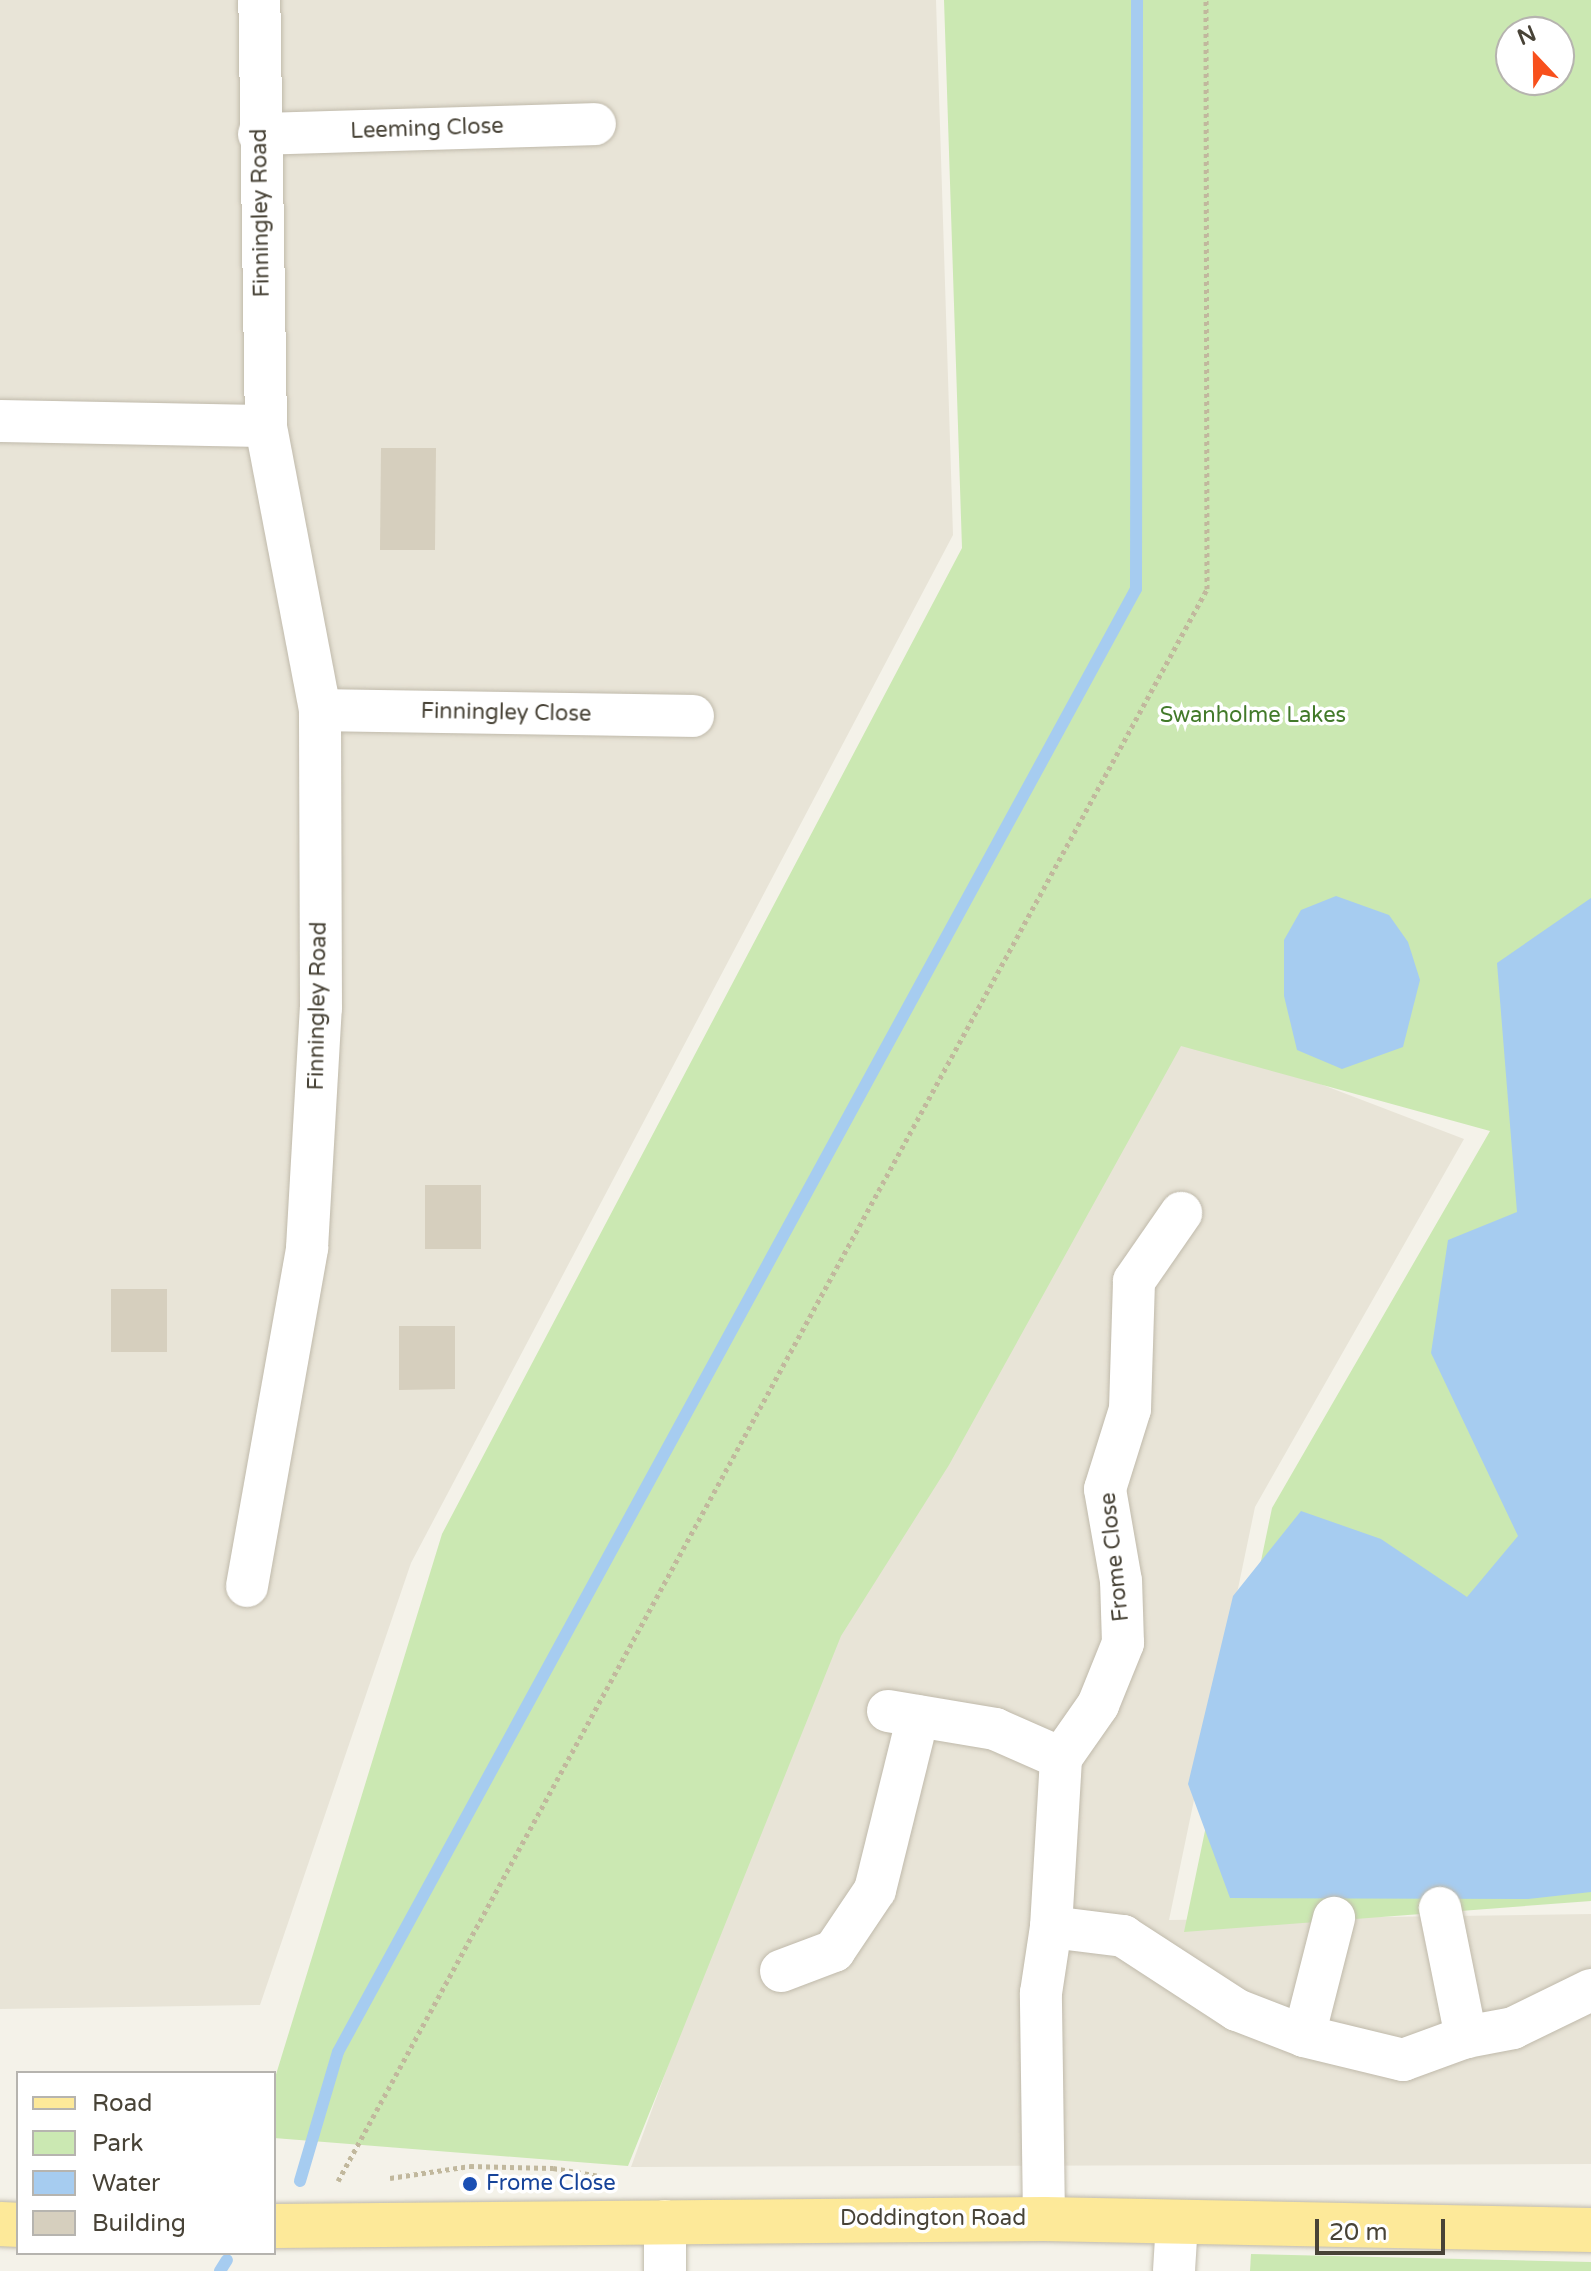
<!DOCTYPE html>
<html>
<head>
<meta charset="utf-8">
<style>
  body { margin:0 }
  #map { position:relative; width:1591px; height:2271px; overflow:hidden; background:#f4f2e9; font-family:"Varela Round",sans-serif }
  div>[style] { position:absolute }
  .residential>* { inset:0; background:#e8e4d7 }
  .green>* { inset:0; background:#cbe8b2 }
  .water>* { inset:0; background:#a6ccf0 }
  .stream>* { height:12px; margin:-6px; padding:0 6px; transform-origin:6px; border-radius:6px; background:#a6ccf0 }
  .building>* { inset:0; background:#d6cfbe }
  .path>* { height:5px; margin-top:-2.5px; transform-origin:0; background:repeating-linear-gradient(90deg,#c1b89d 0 4px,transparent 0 8px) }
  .roads { filter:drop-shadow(0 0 2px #c0baab) drop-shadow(0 0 2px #c0baab) }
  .minor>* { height:42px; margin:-21px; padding:0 21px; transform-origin:21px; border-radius:21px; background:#fff }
  .major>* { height:44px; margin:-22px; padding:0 22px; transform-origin:22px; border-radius:22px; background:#fde999 }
  .dots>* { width:22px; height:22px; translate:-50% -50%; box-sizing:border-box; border:4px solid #fff; border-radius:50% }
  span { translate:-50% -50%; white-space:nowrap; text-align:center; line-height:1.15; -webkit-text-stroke:7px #fff; paint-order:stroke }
  .street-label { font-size:22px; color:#484337 }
  .park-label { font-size:22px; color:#427a2a }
  .transit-label { font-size:22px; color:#164399 }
  .left { translate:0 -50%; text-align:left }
  .legend { position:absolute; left:16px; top:2071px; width:260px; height:184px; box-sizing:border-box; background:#fff; border:2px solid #b6b4af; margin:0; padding:10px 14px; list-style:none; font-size:24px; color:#484337 }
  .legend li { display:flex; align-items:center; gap:16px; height:40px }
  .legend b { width:40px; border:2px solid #b6b4af }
  .north { position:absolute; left:1495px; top:16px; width:80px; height:80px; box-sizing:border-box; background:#fff; border:2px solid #b6b4af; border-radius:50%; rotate:338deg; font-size:22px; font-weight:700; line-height:32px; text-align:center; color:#484337 }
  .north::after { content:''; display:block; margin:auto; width:28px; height:36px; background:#f8501c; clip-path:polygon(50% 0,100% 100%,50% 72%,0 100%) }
  .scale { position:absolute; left:1315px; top:2219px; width:130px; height:36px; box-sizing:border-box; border:4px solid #484337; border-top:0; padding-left:10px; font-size:24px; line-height:28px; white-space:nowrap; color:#484337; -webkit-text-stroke:6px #fff; paint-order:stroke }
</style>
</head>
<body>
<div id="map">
  <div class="residential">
    <i style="clip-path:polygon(0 0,936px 0,953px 535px,411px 1563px,260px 2005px,0 2009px)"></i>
    <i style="clip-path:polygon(1153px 1020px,1464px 1139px,1255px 1507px,1169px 1920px,1591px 1914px,1591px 2164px,631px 2167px,816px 1661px)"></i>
  </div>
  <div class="green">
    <i style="clip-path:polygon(evenodd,944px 0,1591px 0,1591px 1901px,1184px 1932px,1272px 1508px,1490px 1131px,1181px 1046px,949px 1465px,841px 1636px,628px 2166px,274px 2138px,274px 2081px,442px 1534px,962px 548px,944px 0,1511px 32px,1559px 32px,1559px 80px,1511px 80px,1511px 32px)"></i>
    <i style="clip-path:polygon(1251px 2254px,1591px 2262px,1591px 2271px,1250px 2271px)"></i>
  </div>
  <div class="water">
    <i style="clip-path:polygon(1336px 896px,1389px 915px,1408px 942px,1420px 980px,1403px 1047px,1342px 1069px,1297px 1050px,1284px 996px,1284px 940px,1301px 910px)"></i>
    <i style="clip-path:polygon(1591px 898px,1591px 1892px,1528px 1899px,1230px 1898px,1188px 1784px,1233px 1596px,1301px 1511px,1381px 1539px,1467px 1597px,1518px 1536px,1431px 1353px,1448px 1240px,1517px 1212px,1497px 963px)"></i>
  </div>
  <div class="stream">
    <i style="left:300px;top:2181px;width:134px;rotate:-73.6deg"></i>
    <i style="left:338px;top:2052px;width:1666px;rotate:-61.39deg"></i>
    <i style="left:1136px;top:589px;width:589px;rotate:-89.9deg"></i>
    <i style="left:220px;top:2271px;width:13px;rotate:-58deg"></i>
  </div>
  <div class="building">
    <i style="clip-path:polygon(381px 448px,436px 448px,435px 550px,380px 550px)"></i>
    <i style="clip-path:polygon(425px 1185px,481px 1185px,481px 1249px,425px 1249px)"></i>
    <i style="clip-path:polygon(111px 1289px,167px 1289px,167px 1352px,111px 1352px)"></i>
    <i style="clip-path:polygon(399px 1326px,455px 1326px,455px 1389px,399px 1390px)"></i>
  </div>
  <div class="path">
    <i style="left:390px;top:2178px;width:81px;rotate:-8.5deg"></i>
    <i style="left:470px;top:2166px;width:83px;rotate:1.4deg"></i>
    <i style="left:553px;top:2168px;width:47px;rotate:9.9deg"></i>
    <i style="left:338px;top:2181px;width:1814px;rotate:-61.37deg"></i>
    <i style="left:1207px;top:589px;width:589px;rotate:-90.1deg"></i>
  </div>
  <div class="roads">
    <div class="minor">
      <i style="left:259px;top:134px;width:336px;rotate:-1.7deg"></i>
      <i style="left:0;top:421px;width:266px;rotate:1.1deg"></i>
      <i style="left:266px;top:426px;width:426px;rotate:-90.9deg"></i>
      <i style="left:320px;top:710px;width:373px;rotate:0.9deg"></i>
      <i style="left:247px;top:1586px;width:343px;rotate:-79.9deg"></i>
      <i style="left:307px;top:1248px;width:240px;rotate:-86.7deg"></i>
      <i style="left:321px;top:1008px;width:298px;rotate:-90.2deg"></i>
      <i style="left:320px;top:710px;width:289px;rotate:-100.8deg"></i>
      <i style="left:888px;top:1711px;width:109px;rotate:9.5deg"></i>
      <i style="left:995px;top:1729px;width:72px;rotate:23.7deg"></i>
      <i style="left:1440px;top:1908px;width:132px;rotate:78.6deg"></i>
      <i style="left:1051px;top:1927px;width:73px;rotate:7.1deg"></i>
      <i style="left:1123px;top:1936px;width:136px;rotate:33deg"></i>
      <i style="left:1237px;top:2010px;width:72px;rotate:21.2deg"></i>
      <i style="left:1304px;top:2036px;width:102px;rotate:13.6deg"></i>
      <i style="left:1403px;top:2060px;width:67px;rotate:-20.1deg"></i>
      <i style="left:1466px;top:2037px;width:48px;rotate:-10.8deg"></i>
      <i style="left:1513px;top:2028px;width:87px;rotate:-26deg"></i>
      <i style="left:781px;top:1971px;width:57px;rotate:-20.7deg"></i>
      <i style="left:834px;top:1951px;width:73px;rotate:-56.1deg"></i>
      <i style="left:875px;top:1890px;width:179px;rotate:-76.1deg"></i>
      <i style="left:1304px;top:2036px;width:122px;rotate:-75.7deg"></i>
      <i style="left:1044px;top:2219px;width:226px;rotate:-90.8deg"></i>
      <i style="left:1041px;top:1993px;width:67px;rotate:-81.4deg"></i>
      <i style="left:1051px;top:1927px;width:169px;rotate:-86.6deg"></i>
      <i style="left:1061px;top:1758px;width:65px;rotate:-55.1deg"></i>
      <i style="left:1098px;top:1705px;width:67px;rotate:-68deg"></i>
      <i style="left:1123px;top:1643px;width:62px;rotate:-91.8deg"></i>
      <i style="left:1121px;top:1581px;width:93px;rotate:-99.9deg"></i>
      <i style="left:1105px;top:1489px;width:84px;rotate:-72.6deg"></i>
      <i style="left:1130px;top:1409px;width:128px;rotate:-88.2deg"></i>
      <i style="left:1134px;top:1281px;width:83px;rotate:-55.3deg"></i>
      <i style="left:665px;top:2271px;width:50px;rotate:-90deg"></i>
      <i style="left:1174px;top:2271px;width:49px;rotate:-86.5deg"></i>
    </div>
    <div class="major">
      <i style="left:0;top:2224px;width:18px;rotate:3deg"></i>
      <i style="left:274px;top:2226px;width:770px;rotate:-0.52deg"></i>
      <i style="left:1044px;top:2219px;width:547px;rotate:1.15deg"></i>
    </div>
  </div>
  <div class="dots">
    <i style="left:470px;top:2184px;background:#1a4fb4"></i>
  </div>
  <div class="street-label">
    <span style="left:427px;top:129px;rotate:-2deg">Leeming Close</span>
    <span style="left:261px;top:213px;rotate:-91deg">Finningley Road</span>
    <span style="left:506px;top:713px;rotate:1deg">Finningley Close</span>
    <span style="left:318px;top:1006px;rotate:-89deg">Finningley Road</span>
    <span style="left:1115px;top:1557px;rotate:-96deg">Frome Close</span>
    <span style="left:933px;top:2219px">Doddington Road</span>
  </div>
  <div class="park-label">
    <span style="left:1253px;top:716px">Swanholme Lakes</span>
  </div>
  <div class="transit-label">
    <span class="left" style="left:486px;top:2184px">Frome Close</span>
  </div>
  <ul class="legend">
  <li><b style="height:10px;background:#fde999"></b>Road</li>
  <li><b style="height:22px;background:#cbe8b2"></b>Park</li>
  <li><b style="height:22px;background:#a6ccf0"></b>Water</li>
  <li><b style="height:22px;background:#d6cfbe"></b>Building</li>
  </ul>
  <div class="north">N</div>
  <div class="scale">20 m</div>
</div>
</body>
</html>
